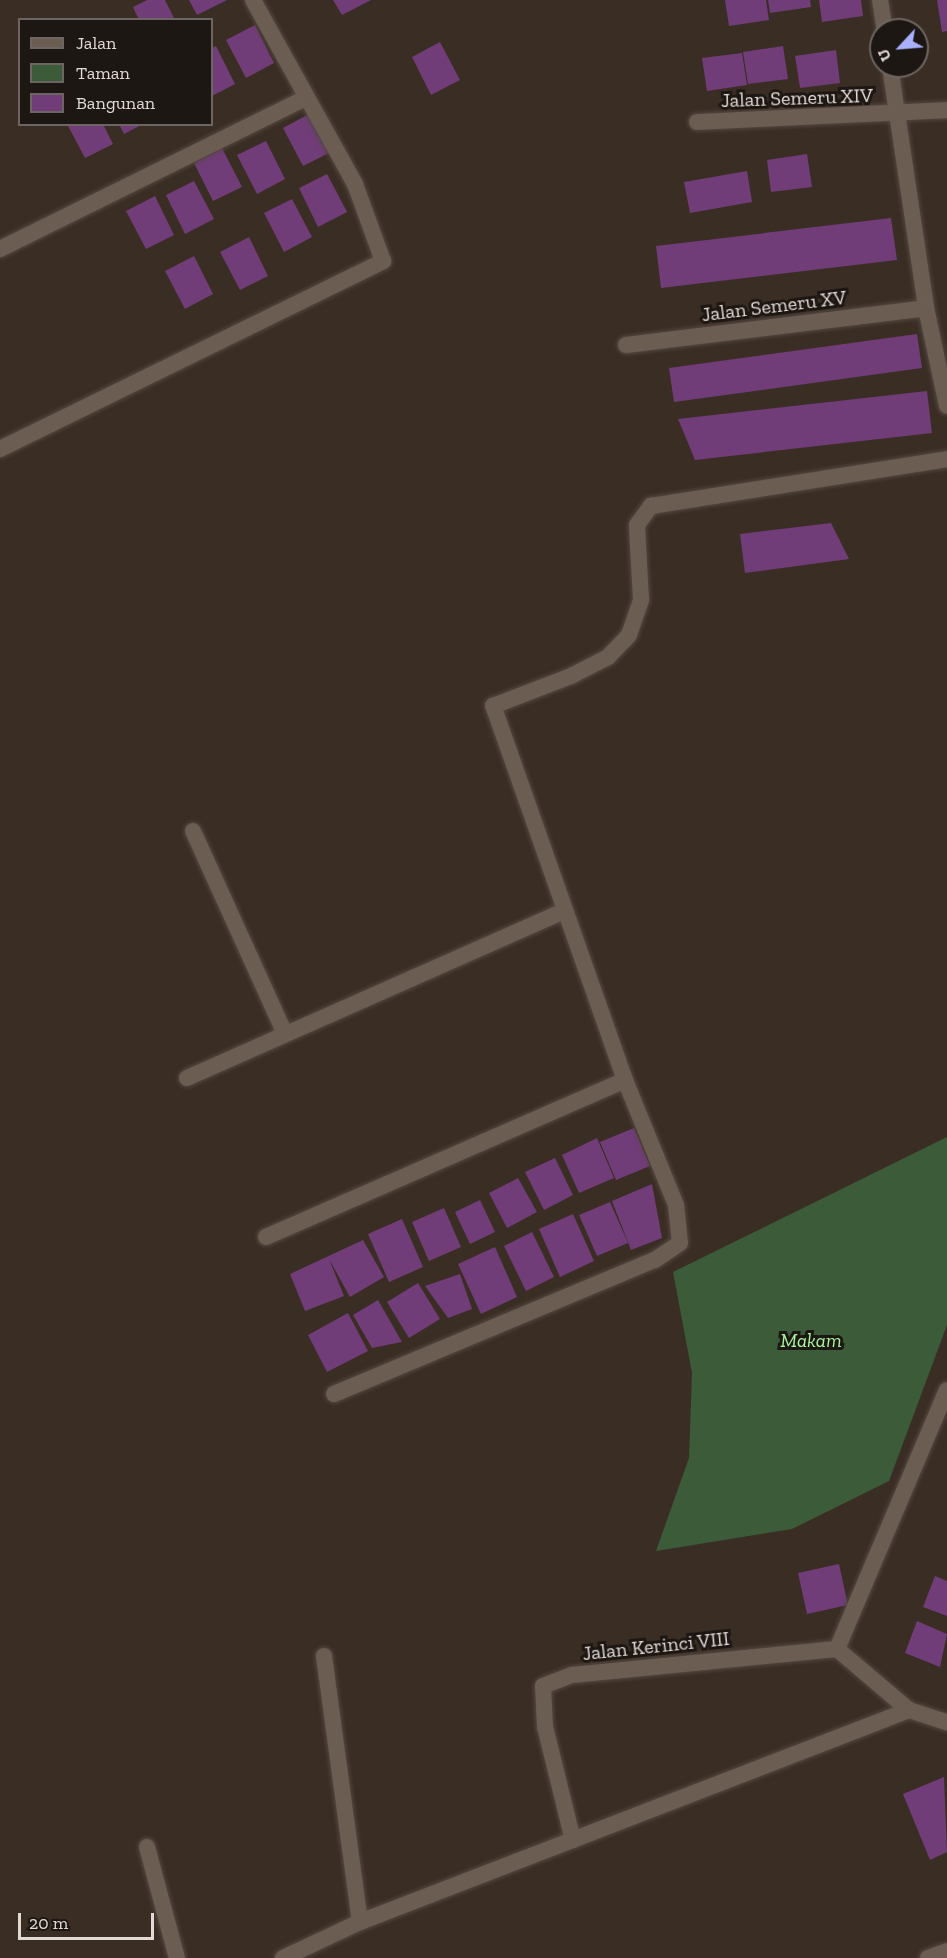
<!DOCTYPE html>
<html>
<head>
<meta charset="utf-8">
<style>
  body { margin:0 }
  #map { position:relative; width:947px; height:1958px; overflow:hidden; background:#3a2d24; font-family:"Zilla Slab",serif }
  div>[style] { position:absolute }
  .green>* { inset:0; background:#3c5c39 }
  .building>* { inset:0; background:#713d78 }
  .roads { filter:drop-shadow(0 0 2px #534841) drop-shadow(0 0 2px #534841) }
  .minor>* { height:16px; margin:-8px; padding:0 8px; transform-origin:8px; border-radius:8px; background:#6c5d53 }
  span { translate:-50% -50%; white-space:nowrap; text-align:center; line-height:1.15; -webkit-text-stroke:6px #1d1713; paint-order:stroke }
  .street-label { font-size:20px; color:#e3dad5 }
  .park-label { font-size:20px; color:#a6f69e; font-style:italic }
  .legend { position:absolute; left:18px; top:18px; width:195px; height:108px; box-sizing:border-box; background:#1d1713; border:2px solid #6c6561; margin:0; padding:8px 10px; list-style:none; font-size:18px; color:#e3dad5 }
  .legend li { display:flex; align-items:center; gap:12px; height:30px }
  .legend b { width:30px; border:2px solid #6c6561 }
  .north { position:absolute; left:869px; top:18px; width:60px; height:60px; box-sizing:border-box; background:#1d1713; border:2px solid #6c6561; border-radius:50%; rotate:244deg; font-size:16px; font-weight:700; line-height:24px; text-align:center; color:#e3dad5 }
  .north::after { content:''; display:block; margin:auto; width:21px; height:27px; background:#a9b0fc; clip-path:polygon(50% 0,100% 100%,50% 72%,0 100%) }
  .scale { position:absolute; left:18px; top:1913px; width:136px; height:27px; box-sizing:border-box; border:3px solid #e3dad5; border-top:0; padding-left:8px; font-size:18px; line-height:21px; white-space:nowrap; color:#e3dad5; -webkit-text-stroke:4px #1d1713; paint-order:stroke }
</style>
</head>
<body>
<div id="map">
  <div class="green">
    <i style="clip-path:polygon(947px 1137px,947px 1325px,889px 1481px,792px 1529px,656px 1551px,689px 1458px,692px 1373px,673px 1272px)"></i>
  </div>
  <div class="building">
    <i style="clip-path:polygon(147px 0,165px 0,175px 20px,139px 20px,133px 7px)"></i>
    <i style="clip-path:polygon(189px 0,227px 0,197px 15px)"></i>
    <i style="clip-path:polygon(333px 0,371px 0,342px 15px)"></i>
    <i style="clip-path:polygon(725px 0,766px 0,769px 20px,729px 26px)"></i>
    <i style="clip-path:polygon(768px 0,810px 0,811px 7px,770px 13px)"></i>
    <i style="clip-path:polygon(819px 0,861px 0,863px 16px,822px 22px)"></i>
    <i style="clip-path:polygon(937px 0,947px 0,947px 31px,942px 32px)"></i>
    <i style="clip-path:polygon(255px 25px,274px 63px,246px 78px,226px 40px)"></i>
    <i style="clip-path:polygon(440px 42px,460px 80px,431px 95px,412px 57px)"></i>
    <i style="clip-path:polygon(216px 46px,235px 84px,212px 96px,212px 48px)"></i>
    <i style="clip-path:polygon(783px 46px,788px 79px,748px 84px,743px 52px)"></i>
    <i style="clip-path:polygon(836px 50px,840px 83px,800px 88px,795px 56px)"></i>
    <i style="clip-path:polygon(742px 53px,747px 85px,707px 91px,702px 58px)"></i>
    <i style="clip-path:polygon(311px 113px,331px 152px,303px 166px,283px 128px)"></i>
    <i style="clip-path:polygon(67px 124px,103px 124px,113px 144px,85px 158px)"></i>
    <i style="clip-path:polygon(119px 124px,143px 124px,124px 134px)"></i>
    <i style="clip-path:polygon(266px 141px,285px 179px,257px 194px,237px 155px)"></i>
    <i style="clip-path:polygon(222px 148px,242px 187px,213px 201px,194px 163px)"></i>
    <i style="clip-path:polygon(807px 154px,812px 187px,771px 192px,767px 160px)"></i>
    <i style="clip-path:polygon(747px 171px,752px 202px,690px 213px,684px 182px)"></i>
    <i style="clip-path:polygon(327px 174px,347px 212px,318px 227px,299px 188px)"></i>
    <i style="clip-path:polygon(194px 181px,214px 219px,185px 234px,166px 195px)"></i>
    <i style="clip-path:polygon(155px 196px,174px 235px,146px 249px,126px 211px)"></i>
    <i style="clip-path:polygon(292px 199px,312px 237px,284px 252px,264px 213px)"></i>
    <i style="clip-path:polygon(891px 218px,897px 260px,661px 288px,656px 246px)"></i>
    <i style="clip-path:polygon(249px 237px,268px 276px,240px 290px,220px 252px)"></i>
    <i style="clip-path:polygon(194px 256px,213px 294px,185px 309px,165px 271px)"></i>
    <i style="clip-path:polygon(917px 334px,922px 368px,674px 402px,669px 368px)"></i>
    <i style="clip-path:polygon(927px 391px,932px 433px,695px 460px,678px 419px)"></i>
    <i style="clip-path:polygon(831px 523px,849px 559px,745px 573px,740px 534px)"></i>
    <i style="clip-path:polygon(634px 1128px,650px 1166px,616px 1180px,600px 1142px)"></i>
    <i style="clip-path:polygon(597px 1138px,614px 1178px,579px 1193px,562px 1155px)"></i>
    <i style="clip-path:polygon(555px 1158px,573px 1195px,544px 1210px,525px 1172px)"></i>
    <i style="clip-path:polygon(518px 1178px,537px 1212px,507px 1228px,489px 1193px)"></i>
    <i style="clip-path:polygon(652px 1184px,662px 1238px,631px 1250px,612px 1201px)"></i>
    <i style="clip-path:polygon(480px 1200px,495px 1232px,470px 1244px,455px 1212px)"></i>
    <i style="clip-path:polygon(610px 1202px,628px 1243px,597px 1256px,579px 1215px)"></i>
    <i style="clip-path:polygon(444px 1208px,461px 1247px,429px 1261px,412px 1222px)"></i>
    <i style="clip-path:polygon(573px 1214px,594px 1261px,560px 1277px,539px 1229px)"></i>
    <i style="clip-path:polygon(402px 1219px,423px 1267px,389px 1282px,368px 1234px)"></i>
    <i style="clip-path:polygon(532px 1232px,554px 1277px,526px 1291px,504px 1246px)"></i>
    <i style="clip-path:polygon(363px 1240px,384px 1277px,350px 1297px,329px 1259px,344px 1296px,305px 1311px,290px 1274px)"></i>
    <i style="clip-path:polygon(495px 1247px,517px 1297px,481px 1314px,458px 1264px)"></i>
    <i style="clip-path:polygon(460px 1274px,472px 1309px,448px 1318px,425px 1286px)"></i>
    <i style="clip-path:polygon(418px 1283px,440px 1319px,409px 1338px,387px 1302px)"></i>
    <i style="clip-path:polygon(378px 1300px,402px 1342px,372px 1348px,353px 1315px)"></i>
    <i style="clip-path:polygon(348px 1313px,368px 1351px,327px 1372px,308px 1335px)"></i>
    <i style="clip-path:polygon(839px 1564px,848px 1605px,807px 1614px,798px 1573px)"></i>
    <i style="clip-path:polygon(935px 1576px,947px 1581px,947px 1616px,923px 1607px)"></i>
    <i style="clip-path:polygon(917px 1621px,947px 1634px,940px 1667px,905px 1653px)"></i>
    <i style="clip-path:polygon(944px 1777px,947px 1852px,930px 1860px,903px 1794px)"></i>
  </div>
  <div class="roads">
    <div class="minor">
      <i style="left:880px;top:0;width:30px;rotate:81deg"></i>
      <i style="left:890px;top:66px;width:245px;rotate:81.5deg"></i>
      <i style="left:926px;top:308px;width:100px;rotate:77.9deg"></i>
      <i style="left:697px;top:122px;width:250px;rotate:-2.7deg"></i>
      <i style="left:0;top:249px;width:340px;rotate:-26.3deg"></i>
      <i style="left:626px;top:345px;width:302px;rotate:-7deg"></i>
      <i style="left:0;top:449px;width:427px;rotate:-26.1deg"></i>
      <i style="left:383px;top:261px;width:82px;rotate:-110deg"></i>
      <i style="left:355px;top:184px;width:210px;rotate:-119deg"></i>
      <i style="left:193px;top:831px;width:223px;rotate:65.6deg"></i>
      <i style="left:187px;top:1078px;width:412px;rotate:-23.9deg"></i>
      <i style="left:266px;top:1237px;width:392px;rotate:-23.6deg"></i>
      <i style="left:334px;top:1394px;width:348px;rotate:-22.7deg"></i>
      <i style="left:655px;top:1260px;width:30px;rotate:-34deg"></i>
      <i style="left:680px;top:1243px;width:38px;rotate:-96deg"></i>
      <i style="left:676px;top:1205px;width:135px;rotate:-112.2deg"></i>
      <i style="left:625px;top:1080px;width:397px;rotate:-109.4deg"></i>
      <i style="left:493px;top:706px;width:84px;rotate:-21deg"></i>
      <i style="left:571px;top:676px;width:42px;rotate:-27.2deg"></i>
      <i style="left:608px;top:657px;width:30px;rotate:-46deg"></i>
      <i style="left:629px;top:635px;width:37px;rotate:-71deg"></i>
      <i style="left:641px;top:600px;width:75px;rotate:-93.1deg"></i>
      <i style="left:637px;top:525px;width:24px;rotate:-54deg"></i>
      <i style="left:651px;top:506px;width:300px;rotate:-9deg"></i>
      <i style="left:837px;top:1649px;width:281px;rotate:-67deg"></i>
      <i style="left:324px;top:1656px;width:268px;rotate:82.3deg"></i>
      <i style="left:573px;top:1840px;width:116px;rotate:-103.9deg"></i>
      <i style="left:545px;top:1727px;width:41px;rotate:-92.8deg"></i>
      <i style="left:543px;top:1686px;width:31px;rotate:-21deg"></i>
      <i style="left:572px;top:1675px;width:266px;rotate:-5.6deg"></i>
      <i style="left:837px;top:1649px;width:94px;rotate:40.3deg"></i>
      <i style="left:147px;top:1847px;width:115px;rotate:74.9deg"></i>
      <i style="left:283px;top:1958px;width:85px;rotate:-25.1deg"></i>
      <i style="left:360px;top:1922px;width:589px;rotate:-21.11deg"></i>
      <i style="left:909px;top:1710px;width:40px;rotate:18deg"></i>
      <i style="left:928px;top:1958px;width:20px;rotate:-20deg"></i>
    </div>
  </div>
  <div class="street-label">
    <span style="left:797px;top:98px;rotate:-2deg">Jalan Semeru XIV</span>
    <span style="left:774px;top:306px;rotate:-7deg">Jalan Semeru XV</span>
    <span style="left:656px;top:1646px;rotate:-6deg">Jalan Kerinci VIII</span>
  </div>
  <div class="park-label">
    <span style="left:811px;top:1340px">Makam</span>
  </div>
  <ul class="legend">
  <li><b style="height:8px;background:#6c5d53"></b>Jalan</li>
  <li><b style="height:16px;background:#3c5c39"></b>Taman</li>
  <li><b style="height:16px;background:#713d78"></b>Bangunan</li>
  </ul>
  <div class="north">U</div>
  <div class="scale">20 m</div>
</div>
</body>
</html>
